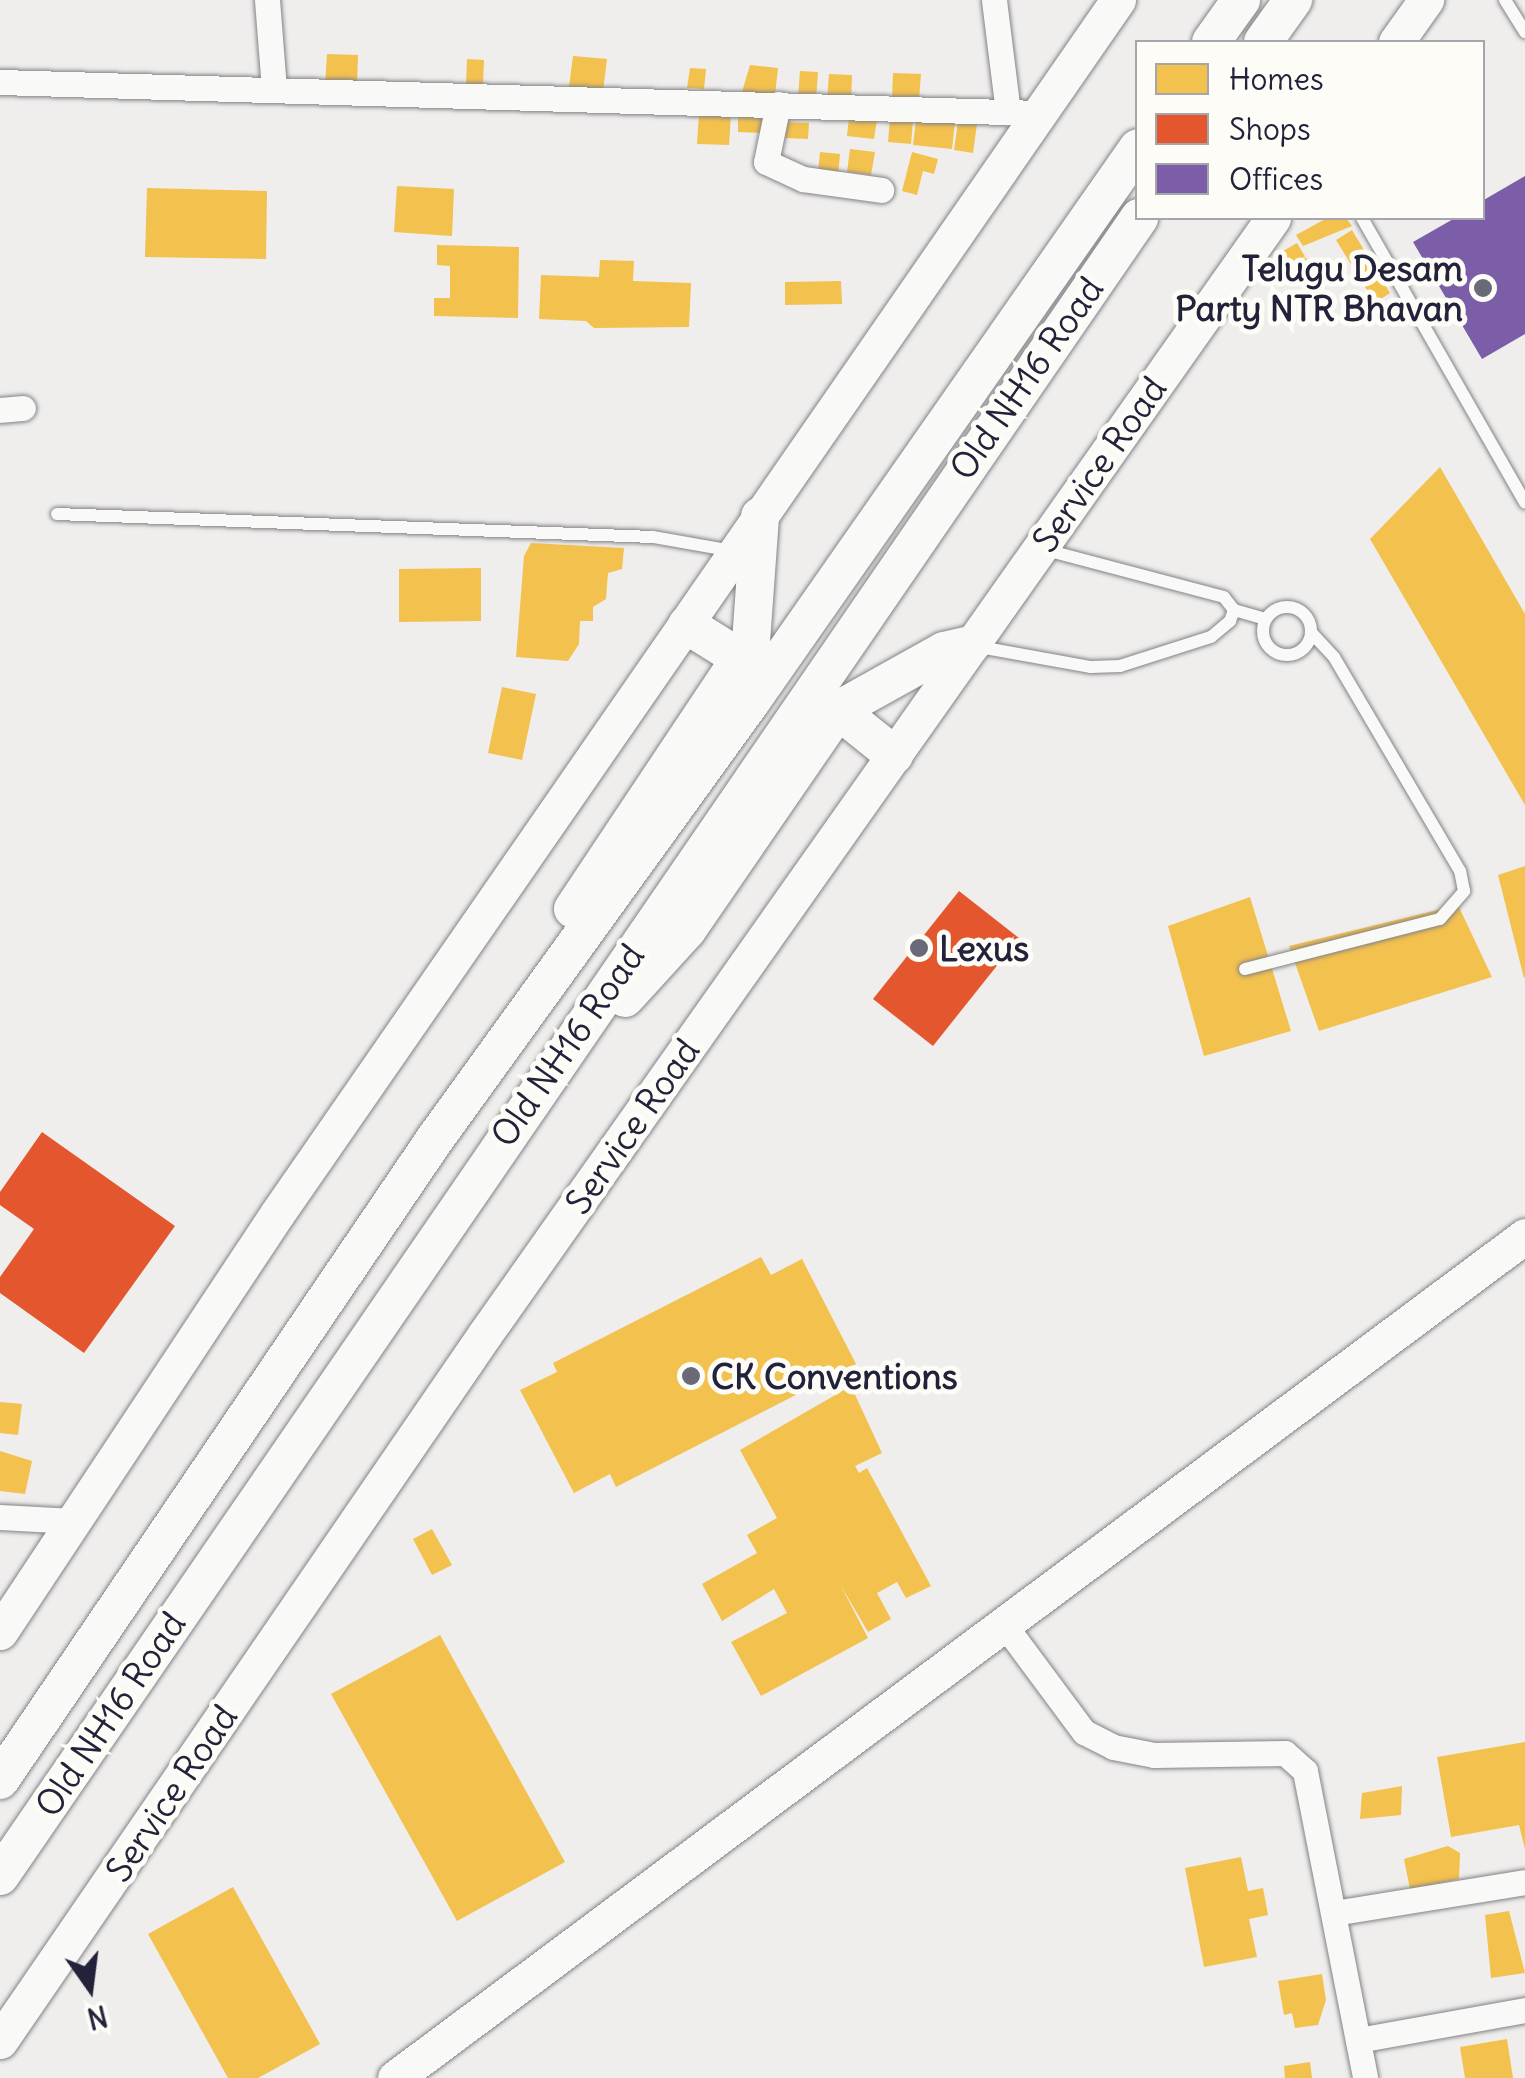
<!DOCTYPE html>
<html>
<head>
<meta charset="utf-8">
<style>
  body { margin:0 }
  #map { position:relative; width:1525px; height:2078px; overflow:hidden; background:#efeeed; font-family:Delius,sans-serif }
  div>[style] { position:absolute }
  .homes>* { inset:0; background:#f2c14e }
  .shops>* { inset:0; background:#e4572e }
  .offices>* { inset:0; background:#7b5ea7 }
  .roads { filter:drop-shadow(0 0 2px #838287) drop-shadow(0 0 2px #838287) }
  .lane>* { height:12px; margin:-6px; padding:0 6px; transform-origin:6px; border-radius:6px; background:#f9f9f7 }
  .lane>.ring { margin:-6px; padding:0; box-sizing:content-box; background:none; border:12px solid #f9f9f7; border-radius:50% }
  .street>* { height:25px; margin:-12.5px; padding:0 12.5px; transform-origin:12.5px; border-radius:12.5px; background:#f9f9f7 }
  .secondary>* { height:35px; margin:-17.5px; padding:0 17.5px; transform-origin:17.5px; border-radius:17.5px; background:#f9f9f7 }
  .primary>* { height:38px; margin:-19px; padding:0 19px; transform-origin:19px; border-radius:19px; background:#f9f9f7 }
  .dots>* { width:28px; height:28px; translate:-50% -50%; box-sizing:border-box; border:5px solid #fdfcf7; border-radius:50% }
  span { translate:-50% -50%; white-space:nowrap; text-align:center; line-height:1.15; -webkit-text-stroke:10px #fdfcf7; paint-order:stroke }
  .poi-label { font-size:35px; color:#22223b; font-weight:700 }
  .right { translate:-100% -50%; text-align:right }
  .left { translate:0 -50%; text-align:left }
  .street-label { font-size:35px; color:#22223b }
  .legend { position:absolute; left:1135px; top:40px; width:350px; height:180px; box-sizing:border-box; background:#fdfcf7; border:2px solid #a5a5ac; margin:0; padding:12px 18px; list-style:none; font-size:30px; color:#22223b }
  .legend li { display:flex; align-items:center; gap:20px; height:50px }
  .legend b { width:50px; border:2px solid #a5a5ac }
  .north { position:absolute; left:40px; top:1938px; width:100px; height:100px; -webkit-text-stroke:8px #fdfcf7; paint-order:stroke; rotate:166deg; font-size:28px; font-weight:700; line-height:40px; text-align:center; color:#22223b }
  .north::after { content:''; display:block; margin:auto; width:35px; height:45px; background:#22223b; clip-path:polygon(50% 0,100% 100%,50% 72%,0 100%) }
</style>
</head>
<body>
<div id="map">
  <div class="homes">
    <i style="clip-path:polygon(327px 54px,358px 55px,357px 86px,325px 85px)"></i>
    <i style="clip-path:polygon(573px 56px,607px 59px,603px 92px,569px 87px)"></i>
    <i style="clip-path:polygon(467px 59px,484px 60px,483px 86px,466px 85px)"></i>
    <i style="clip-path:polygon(750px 65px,778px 68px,775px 95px,742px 92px)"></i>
    <i style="clip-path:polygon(690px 68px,706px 69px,704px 89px,687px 88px)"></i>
    <i style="clip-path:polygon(800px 71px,818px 72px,816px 99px,798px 98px)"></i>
    <i style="clip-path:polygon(893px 73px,921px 74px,919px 100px,892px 99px)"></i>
    <i style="clip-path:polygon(829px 74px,852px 75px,851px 102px,827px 101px)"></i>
    <i style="clip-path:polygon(731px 113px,729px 145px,697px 144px,699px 114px)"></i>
    <i style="clip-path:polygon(738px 114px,763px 116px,762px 133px,738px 132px)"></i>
    <i style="clip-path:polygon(849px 117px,877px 120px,874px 139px,847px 136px)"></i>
    <i style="clip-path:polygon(890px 118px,913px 121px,911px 144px,888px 142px)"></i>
    <i style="clip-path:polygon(916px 119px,955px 122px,952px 149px,913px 145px)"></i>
    <i style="clip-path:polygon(786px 122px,809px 123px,808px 139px,785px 138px)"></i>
    <i style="clip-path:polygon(958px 122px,977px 124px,973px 153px,954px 150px)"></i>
    <i style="clip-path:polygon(850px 149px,875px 152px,871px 175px,847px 172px)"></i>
    <i style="clip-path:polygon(820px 152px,840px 154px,838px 175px,818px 173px)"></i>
    <i style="clip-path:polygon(912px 152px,938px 159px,934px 174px,923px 171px,917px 195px,902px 191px)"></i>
    <i style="clip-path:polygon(397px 186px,454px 189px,452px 236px,394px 232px)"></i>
    <i style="clip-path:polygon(147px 188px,267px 191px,266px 259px,145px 257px)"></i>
    <i style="clip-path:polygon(1327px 218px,1346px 218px,1352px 226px,1303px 246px,1296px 235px)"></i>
    <i style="clip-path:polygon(1352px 230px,1390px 293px,1375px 303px,1336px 240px)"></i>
    <i style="clip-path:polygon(1297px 243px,1315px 273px,1296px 285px,1278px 254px)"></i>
    <i style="clip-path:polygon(437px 245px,519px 247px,518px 318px,434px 316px,434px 298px,450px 298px,450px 266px,437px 265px)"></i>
    <i style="clip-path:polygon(600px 260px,634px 261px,633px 281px,691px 283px,689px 327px,594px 328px,586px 321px,539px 319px,541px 275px,599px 277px)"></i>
    <i style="clip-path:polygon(841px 281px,842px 304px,785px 305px,785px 282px)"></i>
    <i style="clip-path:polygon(1440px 467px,1525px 614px,1525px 805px,1370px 539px)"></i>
    <i style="clip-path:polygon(531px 543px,624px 548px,622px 569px,608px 573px,606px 599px,593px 607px,593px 621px,580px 621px,579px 644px,568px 661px,516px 657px,524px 556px)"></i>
    <i style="clip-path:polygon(481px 568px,481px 621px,399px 622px,399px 569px)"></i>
    <i style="clip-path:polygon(502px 687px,536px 694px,522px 760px,488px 753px)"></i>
    <i style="clip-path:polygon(1525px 866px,1525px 977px,1524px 978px,1498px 875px)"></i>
    <i style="clip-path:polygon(1250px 897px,1291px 1031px,1204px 1056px,1168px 926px)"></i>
    <i style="clip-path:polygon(1458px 905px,1492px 977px,1319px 1031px,1289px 946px)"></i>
    <i style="clip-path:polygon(761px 1257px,771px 1275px,802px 1259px,856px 1364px,846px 1369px,852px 1381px,831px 1392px,825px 1380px,616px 1487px,610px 1474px,574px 1493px,520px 1390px,557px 1372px,553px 1363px)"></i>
    <i style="clip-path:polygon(851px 1386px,882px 1453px,855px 1466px,859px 1473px,867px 1468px,931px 1586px,906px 1598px,897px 1582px,877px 1593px,891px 1619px,868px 1632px,840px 1584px,868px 1638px,761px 1696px,731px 1642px,787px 1613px,774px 1589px,722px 1621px,702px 1584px,757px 1553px,747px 1535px,777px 1518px,740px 1450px)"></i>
    <i style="clip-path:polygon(0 1402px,22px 1404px,18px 1435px,0 1433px)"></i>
    <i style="clip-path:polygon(0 1451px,32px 1461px,25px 1494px,0 1491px)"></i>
    <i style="clip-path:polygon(432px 1529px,452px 1565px,432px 1575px,413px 1539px)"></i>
    <i style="clip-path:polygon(440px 1635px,565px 1862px,457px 1921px,331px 1694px)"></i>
    <i style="clip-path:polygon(1525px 1742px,1525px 1849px,1519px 1825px,1451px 1837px,1437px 1757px)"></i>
    <i style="clip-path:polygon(1402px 1786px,1401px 1815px,1360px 1819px,1362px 1793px)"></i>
    <i style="clip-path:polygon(1448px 1846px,1460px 1853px,1459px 1879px,1410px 1889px,1404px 1859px)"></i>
    <i style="clip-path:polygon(1241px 1857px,1248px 1891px,1263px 1888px,1268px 1915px,1249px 1919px,1257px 1957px,1204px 1967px,1185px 1868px)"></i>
    <i style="clip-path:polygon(233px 1887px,320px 2044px,258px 2078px,228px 2078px,148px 1934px)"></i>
    <i style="clip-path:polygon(1509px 1911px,1525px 1973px,1491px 1978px,1485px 1915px)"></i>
    <i style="clip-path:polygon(1322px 1974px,1326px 2000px,1318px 2025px,1295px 2028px,1292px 2013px,1284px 2015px,1278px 1981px)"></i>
    <i style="clip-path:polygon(1507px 2039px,1513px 2078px,1465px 2078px,1460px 2047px)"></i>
    <i style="clip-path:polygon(1310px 2062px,1312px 2078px,1285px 2078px,1284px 2066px)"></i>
  </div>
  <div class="shops">
    <i style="clip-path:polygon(959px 891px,1019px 938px,933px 1046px,873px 999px)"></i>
    <i style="clip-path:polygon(42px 1132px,175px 1226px,84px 1353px,0 1293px,0 1277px,34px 1229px,0 1205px,0 1192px)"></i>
  </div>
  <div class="offices">
    <i style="clip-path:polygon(1525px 176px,1525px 334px,1482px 359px,1413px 242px,1455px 218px,1482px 218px,1482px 201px)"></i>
  </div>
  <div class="roads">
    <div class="lane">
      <i style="left:1505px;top:0;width:38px;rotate:58deg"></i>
      <i style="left:1362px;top:218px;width:328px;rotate:60.2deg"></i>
      <i style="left:57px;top:514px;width:596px;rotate:2.21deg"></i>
      <i style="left:653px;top:537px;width:80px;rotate:10deg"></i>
      <i class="ring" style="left:1263px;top:607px;width:36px;height:36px"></i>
      <i style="left:1234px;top:610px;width:32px;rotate:16deg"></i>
      <i style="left:974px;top:646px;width:119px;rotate:10.2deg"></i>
      <i style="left:1091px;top:667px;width:29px;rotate:-2deg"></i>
      <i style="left:1120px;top:666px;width:96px;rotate:-17.7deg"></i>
      <i style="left:1211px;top:637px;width:25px;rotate:-40deg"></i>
      <i style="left:1230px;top:621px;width:12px;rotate:-70deg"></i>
      <i style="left:1234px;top:610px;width:16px;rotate:-128deg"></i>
      <i style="left:1224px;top:597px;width:188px;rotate:-165.2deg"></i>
      <i style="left:1245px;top:969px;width:201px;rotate:-14.4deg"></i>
      <i style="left:1440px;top:919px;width:37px;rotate:-49deg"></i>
      <i style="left:1464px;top:891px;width:20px;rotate:-101deg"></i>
      <i style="left:1460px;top:871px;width:248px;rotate:-120.5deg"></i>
      <i style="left:1334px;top:657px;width:33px;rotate:-133deg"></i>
    </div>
    <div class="street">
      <i style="left:267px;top:0;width:89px;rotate:85.5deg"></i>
      <i style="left:994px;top:0;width:113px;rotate:82.9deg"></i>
      <i style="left:0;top:82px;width:1039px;rotate:1.71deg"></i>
      <i style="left:778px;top:104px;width:59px;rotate:101.7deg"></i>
      <i style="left:766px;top:162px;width:41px;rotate:24.7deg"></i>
      <i style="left:803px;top:179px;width:79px;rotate:8deg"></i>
      <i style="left:0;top:410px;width:23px;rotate:-5deg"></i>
      <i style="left:0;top:1517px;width:74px;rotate:3.1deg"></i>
      <i style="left:1003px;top:1623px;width:136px;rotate:53.4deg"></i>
      <i style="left:1084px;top:1732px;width:33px;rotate:27deg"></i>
      <i style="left:1113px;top:1747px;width:42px;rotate:11deg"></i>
      <i style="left:1154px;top:1755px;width:131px;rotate:-0.9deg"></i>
      <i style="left:1285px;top:1753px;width:27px;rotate:42deg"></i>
      <i style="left:1305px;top:1771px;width:313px;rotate:78.9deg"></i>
      <i style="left:1334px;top:1913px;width:193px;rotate:-9.2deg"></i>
      <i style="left:1358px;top:2040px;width:170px;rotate:-10.2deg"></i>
    </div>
    <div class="secondary">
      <i style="left:1396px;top:42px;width:52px;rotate:-54.5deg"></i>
      <i style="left:0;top:1632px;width:501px;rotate:-56.47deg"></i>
      <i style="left:277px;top:1214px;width:1477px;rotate:-55.29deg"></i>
      <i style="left:0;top:2041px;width:857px;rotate:-55.55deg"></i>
      <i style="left:485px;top:1334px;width:1366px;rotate:-54.77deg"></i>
      <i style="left:395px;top:2078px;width:1409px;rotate:-36.69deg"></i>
    </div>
    <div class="primary">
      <i style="left:1211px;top:42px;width:52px;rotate:-54.5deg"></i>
      <i style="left:1263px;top:42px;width:52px;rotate:-54.5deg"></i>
      <i style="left:687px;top:625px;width:62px;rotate:31.9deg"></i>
      <i style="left:838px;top:710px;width:72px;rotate:38.8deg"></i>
      <i style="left:573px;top:909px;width:321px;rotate:-56.3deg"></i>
      <i style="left:751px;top:642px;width:126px;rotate:-85.9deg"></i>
      <i style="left:625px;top:998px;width:92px;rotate:-47.6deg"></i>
      <i style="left:687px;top:930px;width:267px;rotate:-55.5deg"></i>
      <i style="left:838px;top:710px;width:121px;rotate:-29.1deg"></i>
      <i style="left:944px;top:651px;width:28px;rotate:-13deg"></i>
      <i style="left:0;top:1780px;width:775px;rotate:-55.84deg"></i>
      <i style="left:435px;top:1139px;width:538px;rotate:-54.15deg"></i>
      <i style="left:750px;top:703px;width:677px;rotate:-55.04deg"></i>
      <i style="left:0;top:1876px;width:2012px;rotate:-55.51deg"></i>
    </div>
  </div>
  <div class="dots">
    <i style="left:1483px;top:288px;background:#6a6979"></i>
    <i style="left:919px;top:948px;background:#6a6979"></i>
    <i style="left:691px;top:1376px;background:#6a6979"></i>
  </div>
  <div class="poi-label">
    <span class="right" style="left:1463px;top:288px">Telugu Desam<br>Party NTR Bhavan</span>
    <span class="left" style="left:939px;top:948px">Lexus</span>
    <span class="left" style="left:711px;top:1376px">CK Conventions</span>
  </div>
  <div class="street-label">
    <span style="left:1026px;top:378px;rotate:-55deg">Old NH16 Road</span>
    <span style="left:1099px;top:464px;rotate:-55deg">Service Road</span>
    <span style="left:567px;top:1045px;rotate:-55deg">Old NH16 Road</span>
    <span style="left:632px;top:1126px;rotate:-55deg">Service Road</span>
    <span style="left:110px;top:1714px;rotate:-56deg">Old NH16 Road</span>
    <span style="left:171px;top:1793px;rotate:-56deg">Service Road</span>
  </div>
  <ul class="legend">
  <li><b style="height:28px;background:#f2c14e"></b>Homes</li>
  <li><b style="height:28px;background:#e4572e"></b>Shops</li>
  <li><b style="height:28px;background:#7b5ea7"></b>Offices</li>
  </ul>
  <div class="north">N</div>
</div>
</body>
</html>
